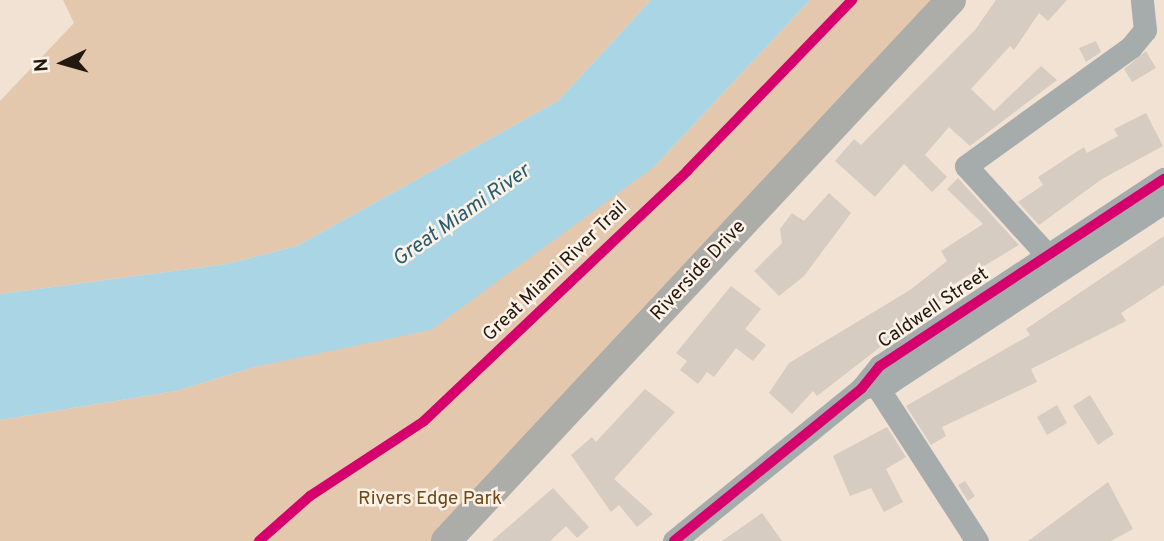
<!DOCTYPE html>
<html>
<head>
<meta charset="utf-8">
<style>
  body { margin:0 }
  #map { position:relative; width:1164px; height:541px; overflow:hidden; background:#f1e2d4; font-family:Overpass,sans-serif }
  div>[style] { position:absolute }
  .green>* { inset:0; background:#e3c8ae }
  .water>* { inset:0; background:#aad5e5 }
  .building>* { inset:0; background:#d7ccc1 }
  .minor>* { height:23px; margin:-11.5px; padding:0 11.5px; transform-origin:11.5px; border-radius:11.5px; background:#a6acab }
  .major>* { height:30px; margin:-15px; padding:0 15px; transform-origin:15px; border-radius:15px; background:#acaca9 }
  .cycleway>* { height:10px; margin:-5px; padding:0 5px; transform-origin:5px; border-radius:5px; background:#d6006c }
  span { translate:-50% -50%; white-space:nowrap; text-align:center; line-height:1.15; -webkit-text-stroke:5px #fdf2e7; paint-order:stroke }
  .street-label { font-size:19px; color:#231910 }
  .park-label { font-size:19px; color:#724613 }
  .water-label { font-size:21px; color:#265c70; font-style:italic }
  .north { position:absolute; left:28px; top:28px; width:70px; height:70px; -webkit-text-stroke:5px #fdf2e7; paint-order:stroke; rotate:265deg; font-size:19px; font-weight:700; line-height:28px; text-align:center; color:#231910 }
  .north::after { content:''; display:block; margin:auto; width:24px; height:32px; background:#231910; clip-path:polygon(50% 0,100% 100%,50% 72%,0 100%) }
</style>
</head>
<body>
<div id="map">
  <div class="green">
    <i style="clip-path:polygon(63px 0,651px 0,558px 101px,297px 246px,227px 264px,0 294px,0 101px,74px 23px)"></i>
    <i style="clip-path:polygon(810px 0,951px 0,446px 541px,0 541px,0 420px,176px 391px,254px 367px,654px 167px)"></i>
  </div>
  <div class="water">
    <i style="clip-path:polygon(651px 0,810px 0,654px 167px,431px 330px,254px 367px,176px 391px,0 420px,0 294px,227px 264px,297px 246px,558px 101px)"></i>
  </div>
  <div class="building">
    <i style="clip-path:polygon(996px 0,1067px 0,1048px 21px,1039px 13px,1014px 50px,1010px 46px,971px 89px,994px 111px,1041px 66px,1057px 80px,970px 146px,949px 127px,925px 155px,947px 177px,932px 192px,904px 164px,875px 197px,835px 161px,854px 139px,861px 145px,975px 30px)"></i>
    <i style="clip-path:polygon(1096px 41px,1101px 52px,1086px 62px,1079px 48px)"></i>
    <i style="clip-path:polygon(1146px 51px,1156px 68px,1132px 82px,1124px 69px)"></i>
    <i style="clip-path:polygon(1146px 113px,1163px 146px,1102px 179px,1039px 225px,1018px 202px,1043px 185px,1038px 177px,1084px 147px,1087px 153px,1118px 136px,1114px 129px)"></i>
    <i style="clip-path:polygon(958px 178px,1019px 245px,942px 291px,946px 296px,817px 396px,813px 391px,792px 414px,769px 393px,789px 363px,910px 290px,947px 261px,941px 251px,983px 224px,947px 189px)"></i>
    <i style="clip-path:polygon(829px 193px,851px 213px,804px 276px,779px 296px,754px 271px,782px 243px,780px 229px,792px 213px,804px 221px)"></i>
    <i style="clip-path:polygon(1164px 236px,1164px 285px,1121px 313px,1126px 321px,1031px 369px,1037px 382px,942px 427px,946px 436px,931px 445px,906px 406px,1030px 335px,1026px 329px)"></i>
    <i style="clip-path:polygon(731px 286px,761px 309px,745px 329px,766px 345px,753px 361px,736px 348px,714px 377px,707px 372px,698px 384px,680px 370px,687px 361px,676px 353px)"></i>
    <i style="clip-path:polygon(645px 389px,675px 412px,614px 479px,653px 514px,637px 527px,619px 505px,611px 512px,571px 455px,592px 437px,596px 442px)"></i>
    <i style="clip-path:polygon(1090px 395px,1114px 434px,1098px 445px,1073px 406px)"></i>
    <i style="clip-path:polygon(1057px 405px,1067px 423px,1047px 435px,1037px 417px)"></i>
    <i style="clip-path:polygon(887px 427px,906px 457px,886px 469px,903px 502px,884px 512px,871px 488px,850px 496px,833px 456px)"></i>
    <i style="clip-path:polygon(965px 481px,975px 496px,968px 501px,958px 485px)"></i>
    <i style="clip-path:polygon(1108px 482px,1133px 529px,1111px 541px,1028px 541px)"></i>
    <i style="clip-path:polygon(553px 488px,589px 527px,577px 538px,566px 526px,550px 541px,492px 541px)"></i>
    <i style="clip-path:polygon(762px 513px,782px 541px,722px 541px)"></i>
  </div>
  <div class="minor">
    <i style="left:1060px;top:269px;width:139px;rotate:-132.4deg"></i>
    <i style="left:966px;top:166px;width:203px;rotate:-35.8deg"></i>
    <i style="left:1131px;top:47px;width:22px;rotate:-51deg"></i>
    <i style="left:1145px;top:30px;width:30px;rotate:-96deg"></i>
    <i style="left:876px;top:385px;width:186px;rotate:57.1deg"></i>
    <i style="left:862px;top:388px;width:29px;rotate:-12deg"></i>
    <i style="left:890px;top:382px;width:328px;rotate:-33.3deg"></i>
    <i style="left:674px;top:541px;width:242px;rotate:-39.1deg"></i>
    <i style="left:862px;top:388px;width:28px;rotate:-51deg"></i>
    <i style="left:880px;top:366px;width:340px;rotate:-33.4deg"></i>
  </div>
  <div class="major">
    <i style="left:446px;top:541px;width:740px;rotate:-46.97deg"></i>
  </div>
  <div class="cycleway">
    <i style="left:259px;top:541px;width:68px;rotate:-41.4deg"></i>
    <i style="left:310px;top:496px;width:136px;rotate:-33.3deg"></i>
    <i style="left:424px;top:421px;width:363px;rotate:-43.5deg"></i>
    <i style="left:687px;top:171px;width:238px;rotate:-46deg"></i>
    <i style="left:674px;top:541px;width:242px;rotate:-39.1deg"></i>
    <i style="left:862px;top:388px;width:28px;rotate:-51deg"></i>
    <i style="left:880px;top:366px;width:340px;rotate:-33.4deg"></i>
  </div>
  <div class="street-label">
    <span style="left:699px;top:271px;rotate:-47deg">Riverside Drive</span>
    <span style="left:556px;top:272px;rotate:-44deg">Great Miami River Trail</span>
    <span style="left:934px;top:309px;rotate:-34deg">Caldwell Street</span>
  </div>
  <div class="park-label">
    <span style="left:430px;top:500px">Rivers Edge Park</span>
  </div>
  <div class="water-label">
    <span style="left:462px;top:216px;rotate:-35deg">Great Miami River</span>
  </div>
  <div class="north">N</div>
</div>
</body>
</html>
